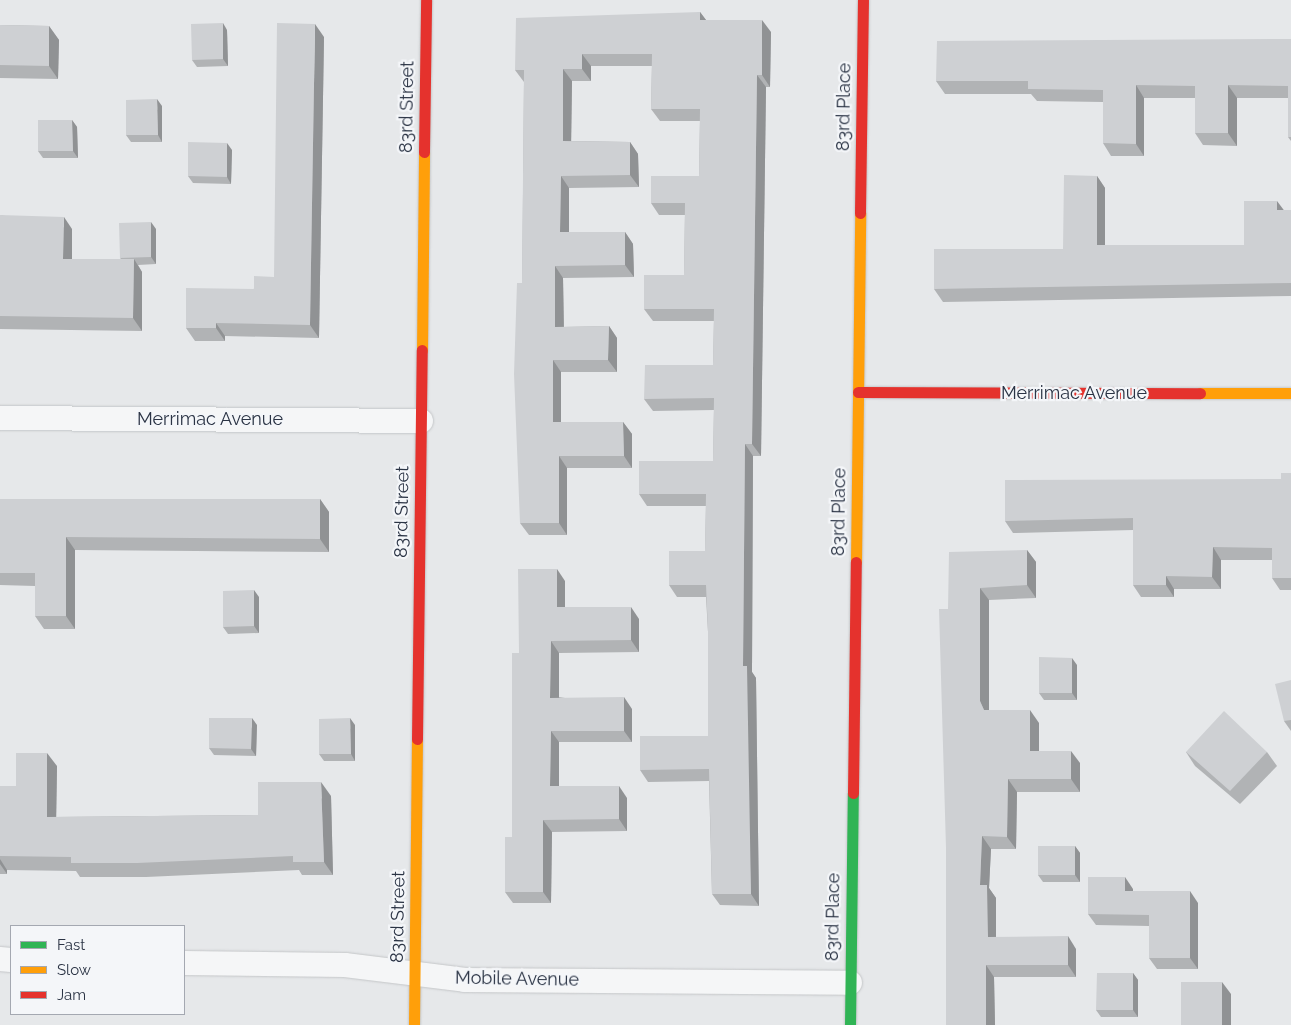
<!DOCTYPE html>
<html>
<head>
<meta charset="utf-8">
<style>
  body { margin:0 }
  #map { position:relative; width:1291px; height:1025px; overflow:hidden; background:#e6e8ea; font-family:Raleway,sans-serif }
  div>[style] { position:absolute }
  .roads { filter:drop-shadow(0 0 1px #c4c6c8) drop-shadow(0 0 1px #c4c6c8) }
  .street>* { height:24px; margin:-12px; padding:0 12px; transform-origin:12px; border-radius:12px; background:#f5f6f7 }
  .fast>* { height:11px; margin:-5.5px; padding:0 5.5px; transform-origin:5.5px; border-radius:5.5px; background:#30b455 }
  .slow>* { height:11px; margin:-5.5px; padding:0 5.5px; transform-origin:5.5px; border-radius:5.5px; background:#ff9f0a }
  .jam>* { height:11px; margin:-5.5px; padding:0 5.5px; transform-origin:5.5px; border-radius:5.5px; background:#e5322d }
  .wall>* { inset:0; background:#b1b3b5 }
  .shaded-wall>* { inset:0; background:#909294 }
  .building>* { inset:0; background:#ced0d3 }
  span { translate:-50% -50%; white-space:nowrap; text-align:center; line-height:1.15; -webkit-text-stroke:4.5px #f4f6f9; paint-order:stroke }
  .street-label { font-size:18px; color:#2b3445 }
  .legend { position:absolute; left:10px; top:925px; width:175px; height:90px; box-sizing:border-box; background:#f4f6f9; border:1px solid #a4a8b1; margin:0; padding:6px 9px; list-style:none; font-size:15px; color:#2b3445 }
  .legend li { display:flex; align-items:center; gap:10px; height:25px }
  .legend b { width:25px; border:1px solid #a4a8b1 }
</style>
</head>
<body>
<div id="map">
  <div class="roads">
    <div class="street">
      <i style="left:0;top:418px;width:421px;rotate:0.4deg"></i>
      <i style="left:0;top:959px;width:11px;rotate:5deg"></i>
      <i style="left:184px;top:963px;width:161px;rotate:0.7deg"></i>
      <i style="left:345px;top:965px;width:121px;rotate:7.1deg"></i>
      <i style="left:465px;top:980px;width:385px;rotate:0.4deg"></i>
    </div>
    <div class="fast">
      <i style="left:850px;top:1025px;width:232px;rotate:-89.3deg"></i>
    </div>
    <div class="slow">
      <i style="left:422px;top:350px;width:198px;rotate:-89.4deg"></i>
      <i style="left:1200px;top:393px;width:91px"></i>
      <i style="left:856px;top:562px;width:349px;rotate:-89.3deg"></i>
      <i style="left:414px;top:1025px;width:286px;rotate:-89.4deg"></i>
    </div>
    <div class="jam">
      <i style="left:424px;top:152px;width:152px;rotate:-89.2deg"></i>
      <i style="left:860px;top:213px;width:213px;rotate:-89.2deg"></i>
      <i style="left:858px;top:392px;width:342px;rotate:0.2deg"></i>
      <i style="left:417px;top:739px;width:389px;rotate:-89.3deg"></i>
      <i style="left:853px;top:793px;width:231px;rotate:-89.3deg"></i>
    </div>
  </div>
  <div class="wall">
    <i style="clip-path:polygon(700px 12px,706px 20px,771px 32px,770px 87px,766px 87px,761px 456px,753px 456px,752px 672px,756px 678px,759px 906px,720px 905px,712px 894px,709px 781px,648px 782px,640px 770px,708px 736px,708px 632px,706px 597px,677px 597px,669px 585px,705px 551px,706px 506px,647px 506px,639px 494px,713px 461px,714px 410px,653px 411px,644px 399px,713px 365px,714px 321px,653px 321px,644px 309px,684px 275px,685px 215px,659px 215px,651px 203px,699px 176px,700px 121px,660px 121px,651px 109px,652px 66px,591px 66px,591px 81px,572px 81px,571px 141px,630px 142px,638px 154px,639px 187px,569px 188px,569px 232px,625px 232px,633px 244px,634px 277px,563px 278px,564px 327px,609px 326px,617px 338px,617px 372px,561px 372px,561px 422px,623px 422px,632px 434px,632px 468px,567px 468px,567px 535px,529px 535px,520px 523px,524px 82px,515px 70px)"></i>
    <i style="clip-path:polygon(0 25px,49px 26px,59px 40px,58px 79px,0 78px)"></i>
    <i style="clip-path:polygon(227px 30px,228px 66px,197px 67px,192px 60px)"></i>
    <i style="clip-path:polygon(324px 37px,319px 338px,225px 336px,225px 341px,195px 341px,186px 328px,274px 277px)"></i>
    <i style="clip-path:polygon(1291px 39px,1291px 141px,1288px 137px,1288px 98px,1237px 98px,1237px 146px,1203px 145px,1195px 133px,1195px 98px,1144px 98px,1144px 156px,1111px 156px,1103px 143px,1103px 102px,1037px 101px,1031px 94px,945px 94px,936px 81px)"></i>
    <i style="clip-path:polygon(162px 106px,162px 142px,131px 142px,126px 135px)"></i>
    <i style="clip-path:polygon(72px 120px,77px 127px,78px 158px,43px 158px,38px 151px)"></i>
    <i style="clip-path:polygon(232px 150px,231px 184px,193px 183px,188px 176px)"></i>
    <i style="clip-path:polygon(1097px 176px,1105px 188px,1105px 245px,1244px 245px,1283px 210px,1291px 210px,1291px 296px,943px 302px,934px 289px,1063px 249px)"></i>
    <i style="clip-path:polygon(0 215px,72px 229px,72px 259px,121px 259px,120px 258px,156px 229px,156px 264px,138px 265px,142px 272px,142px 331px,0 329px)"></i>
    <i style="clip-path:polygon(1291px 473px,1291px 590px,1280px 590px,1272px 578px,1272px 560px,1221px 560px,1221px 589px,1174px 589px,1174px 597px,1141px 597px,1133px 585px,1133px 530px,1013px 533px,1005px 521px,1281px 479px)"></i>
    <i style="clip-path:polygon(0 499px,320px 499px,329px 512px,329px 552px,75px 550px,75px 629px,44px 629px,35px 616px,35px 586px,0 585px)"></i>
    <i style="clip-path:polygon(1027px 550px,1036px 562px,1036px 598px,989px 600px,989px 710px,1039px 723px,1039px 751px,1080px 763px,1080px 792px,1017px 792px,1016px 849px,991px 849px,989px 888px,996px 898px,996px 937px,1076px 949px,1076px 977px,994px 977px,995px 1025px,946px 1025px,948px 609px)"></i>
    <i style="clip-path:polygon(565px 581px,565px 607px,639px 619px,639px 652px,559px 653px,559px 697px,632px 709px,632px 742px,559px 742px,559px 786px,627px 798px,627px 831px,552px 832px,551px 903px,513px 903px,505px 892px,512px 837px,519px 653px)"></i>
    <i style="clip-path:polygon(259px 597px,259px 633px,228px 634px,223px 627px)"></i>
    <i style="clip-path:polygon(1077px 665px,1077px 700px,1044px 700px,1039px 693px)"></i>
    <i style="clip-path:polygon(1291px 680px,1291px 731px,1284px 721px)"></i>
    <i style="clip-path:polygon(257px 725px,256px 756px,214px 755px,209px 748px)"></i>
    <i style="clip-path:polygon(355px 725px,355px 761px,324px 761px,319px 754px)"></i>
    <i style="clip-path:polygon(1186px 752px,1267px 752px,1277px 766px,1240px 804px,1195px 766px)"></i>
    <i style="clip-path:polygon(57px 766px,56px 817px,258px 815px,331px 796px,333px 875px,302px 875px,299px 870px,146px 877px,80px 877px,76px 871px,7px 870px,7px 874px,0 874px,0 786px,16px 786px)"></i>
    <i style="clip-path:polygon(1075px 846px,1080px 853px,1080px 882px,1043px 882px,1038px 875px)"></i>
    <i style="clip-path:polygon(1133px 889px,1133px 891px,1198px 903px,1198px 969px,1157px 969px,1149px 958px,1149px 926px,1096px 925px,1088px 914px)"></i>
    <i style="clip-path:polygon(1133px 973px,1138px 980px,1138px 1017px,1101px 1017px,1096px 1010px)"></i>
  </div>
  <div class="shaded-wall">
    <i style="clip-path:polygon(700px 12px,709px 24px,700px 20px)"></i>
    <i style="clip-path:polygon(762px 20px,771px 32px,770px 87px,762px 75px)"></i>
    <i style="clip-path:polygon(223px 23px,227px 30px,228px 66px,223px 59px)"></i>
    <i style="clip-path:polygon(315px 24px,324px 37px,319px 338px,310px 325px)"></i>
    <i style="clip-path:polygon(49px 26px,59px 40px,58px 79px,49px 66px)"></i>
    <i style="clip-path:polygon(582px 54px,591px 66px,591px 81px,582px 69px)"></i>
    <i style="clip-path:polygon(563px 69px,572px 81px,571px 153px,563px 141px)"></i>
    <i style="clip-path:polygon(757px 75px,766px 87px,761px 456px,752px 444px)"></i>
    <i style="clip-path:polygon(1136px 85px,1144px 98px,1144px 156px,1136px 144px)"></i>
    <i style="clip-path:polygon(1228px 85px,1237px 98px,1237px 146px,1228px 133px)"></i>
    <i style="clip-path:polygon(157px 99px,162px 106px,162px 142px,158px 135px)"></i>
    <i style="clip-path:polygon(72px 120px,77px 127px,78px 158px,73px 151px)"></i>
    <i style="clip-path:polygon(630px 142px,638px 154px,639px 187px,630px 175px)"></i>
    <i style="clip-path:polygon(227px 143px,232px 150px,231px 184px,227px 177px)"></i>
    <i style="clip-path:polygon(561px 176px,569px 188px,569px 244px,560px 232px)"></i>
    <i style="clip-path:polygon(1097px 176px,1105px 188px,1105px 258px,1097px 245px)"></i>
    <i style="clip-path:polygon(1277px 201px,1286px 213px,1277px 210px)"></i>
    <i style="clip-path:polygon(64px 217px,72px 229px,72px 272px,63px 259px)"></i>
    <i style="clip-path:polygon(151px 222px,156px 229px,156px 264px,151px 257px)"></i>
    <i style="clip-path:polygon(625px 232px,633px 244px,634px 277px,625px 265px)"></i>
    <i style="clip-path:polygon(134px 259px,142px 272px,142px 331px,133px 318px)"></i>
    <i style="clip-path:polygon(555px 266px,563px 278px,564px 339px,555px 327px)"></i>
    <i style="clip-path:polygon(216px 323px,225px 336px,225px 341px,216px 328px)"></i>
    <i style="clip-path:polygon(609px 326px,617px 338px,617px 372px,608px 360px)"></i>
    <i style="clip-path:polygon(553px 360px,561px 372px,561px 434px,553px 422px)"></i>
    <i style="clip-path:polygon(623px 422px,632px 434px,632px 468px,624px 456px)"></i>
    <i style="clip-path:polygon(745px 444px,753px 456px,752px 672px,756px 678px,759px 906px,751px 894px,743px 666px)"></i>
    <i style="clip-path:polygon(559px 456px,567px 468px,567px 535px,559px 523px)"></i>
    <i style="clip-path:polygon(320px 499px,329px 512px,329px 552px,320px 539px)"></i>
    <i style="clip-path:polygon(66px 537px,75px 550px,75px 629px,66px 616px)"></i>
    <i style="clip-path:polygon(1213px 547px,1221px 560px,1221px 589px,1212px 577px)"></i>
    <i style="clip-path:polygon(1027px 550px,1036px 562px,1036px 598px,1027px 585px)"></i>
    <i style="clip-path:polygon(557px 569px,565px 581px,565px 619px,557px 607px)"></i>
    <i style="clip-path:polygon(1166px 576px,1174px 589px,1174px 597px,1166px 585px)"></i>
    <i style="clip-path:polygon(980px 588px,989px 600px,989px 713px,984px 710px,980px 701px)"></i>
    <i style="clip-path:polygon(254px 590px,259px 597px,259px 633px,254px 626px)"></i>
    <i style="clip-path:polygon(631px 607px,639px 619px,639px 652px,631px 640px)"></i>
    <i style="clip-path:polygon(551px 641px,559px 653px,559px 709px,550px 698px)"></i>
    <i style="clip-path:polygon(1072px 658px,1077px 665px,1077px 700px,1072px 693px)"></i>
    <i style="clip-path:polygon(624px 697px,632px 709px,632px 742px,624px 731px)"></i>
    <i style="clip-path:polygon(1030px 710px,1039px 723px,1039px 763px,1030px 751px)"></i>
    <i style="clip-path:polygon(252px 718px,257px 725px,256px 756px,251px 749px)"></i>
    <i style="clip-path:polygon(350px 718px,355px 725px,355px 761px,351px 754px)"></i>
    <i style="clip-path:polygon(551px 731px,559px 742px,559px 798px,550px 786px)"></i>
    <i style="clip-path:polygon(1071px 751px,1080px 763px,1080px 792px,1071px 779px)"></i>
    <i style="clip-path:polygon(47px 753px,57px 766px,56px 830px,47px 817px)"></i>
    <i style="clip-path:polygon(1008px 779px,1017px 792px,1016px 849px,1007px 837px)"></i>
    <i style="clip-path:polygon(321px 782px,331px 796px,333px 875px,324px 862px)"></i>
    <i style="clip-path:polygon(619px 786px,627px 798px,627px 831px,619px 819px)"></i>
    <i style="clip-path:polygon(543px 820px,552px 832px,551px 903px,543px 892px)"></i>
    <i style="clip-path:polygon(982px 836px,991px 849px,989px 888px,996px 898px,996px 949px,988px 937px,980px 885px)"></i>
    <i style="clip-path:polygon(1075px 846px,1080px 853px,1080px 882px,1075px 875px)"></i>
    <i style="clip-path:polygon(0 859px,7px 870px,7px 874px,0 864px)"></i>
    <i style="clip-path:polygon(1125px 877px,1133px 889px,1133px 903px,1125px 891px)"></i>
    <i style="clip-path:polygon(1190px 891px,1198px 903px,1198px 969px,1190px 958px)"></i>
    <i style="clip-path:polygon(1068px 936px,1076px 949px,1076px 977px,1068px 965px)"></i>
    <i style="clip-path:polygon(986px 965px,994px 977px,995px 1025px,986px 1025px)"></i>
    <i style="clip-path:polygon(1133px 973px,1138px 980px,1138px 1017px,1133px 1010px)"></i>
    <i style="clip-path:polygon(1222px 982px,1231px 994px,1231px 1025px,1222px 1025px)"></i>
  </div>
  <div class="building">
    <i style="clip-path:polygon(700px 12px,700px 20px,762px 20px,762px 75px,757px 75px,752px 444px,745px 444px,743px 666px,747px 666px,751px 894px,712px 894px,709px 769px,640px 770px,640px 736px,708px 736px,708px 632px,706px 585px,669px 585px,669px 551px,705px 551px,706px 494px,639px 494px,639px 461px,713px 461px,714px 398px,644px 399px,645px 365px,713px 365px,714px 309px,644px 309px,644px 275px,684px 275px,685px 203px,651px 203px,651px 176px,699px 176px,700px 109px,651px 109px,652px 54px,582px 54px,582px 69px,563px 69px,563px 141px,630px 142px,630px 175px,561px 176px,560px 232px,625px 232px,625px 265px,555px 266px,555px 327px,609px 326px,608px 360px,553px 360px,553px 422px,623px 422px,624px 456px,559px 456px,559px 523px,520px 523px,514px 374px,517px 283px,522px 283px,524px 70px,515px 70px,516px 18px)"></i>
    <i style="clip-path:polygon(223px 23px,223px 59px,192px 60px,191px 24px)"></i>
    <i style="clip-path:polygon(277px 23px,315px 24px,310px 325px,216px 323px,216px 328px,186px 328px,186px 288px,254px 289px,254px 276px,274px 277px)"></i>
    <i style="clip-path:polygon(0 25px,49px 26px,49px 66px,0 65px)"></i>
    <i style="clip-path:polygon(1291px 39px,1291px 137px,1288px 137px,1288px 86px,1228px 85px,1228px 133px,1195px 133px,1195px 86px,1136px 85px,1136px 144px,1103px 143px,1103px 90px,1028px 89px,1028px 81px,936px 81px,937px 41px)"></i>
    <i style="clip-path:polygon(157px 99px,158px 135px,126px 135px,126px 100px)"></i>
    <i style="clip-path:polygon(38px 120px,72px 120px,73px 151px,38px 151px)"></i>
    <i style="clip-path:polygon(188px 142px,227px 143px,227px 177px,188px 176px)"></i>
    <i style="clip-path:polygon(1064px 175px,1097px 176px,1097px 245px,1244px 245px,1244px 201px,1277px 201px,1277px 210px,1291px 210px,1291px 283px,934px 289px,934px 249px,1063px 249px)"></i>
    <i style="clip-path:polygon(0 215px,64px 217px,63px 259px,134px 259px,133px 318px,0 316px)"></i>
    <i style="clip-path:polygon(151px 222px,151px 257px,120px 258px,119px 223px)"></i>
    <i style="clip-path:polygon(1281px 473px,1291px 473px,1291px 578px,1272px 578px,1272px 548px,1213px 547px,1212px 577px,1166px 576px,1166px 585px,1133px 585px,1133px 518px,1005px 521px,1005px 480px,1281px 479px)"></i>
    <i style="clip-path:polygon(0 499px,320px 499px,320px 539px,66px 537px,66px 616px,35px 616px,35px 573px,0 573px)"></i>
    <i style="clip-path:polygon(1027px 550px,1027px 585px,980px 588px,980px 701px,984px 710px,1030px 710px,1030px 751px,1071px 751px,1071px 779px,1008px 779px,1007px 837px,982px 836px,980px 885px,987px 885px,988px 937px,1068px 936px,1068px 965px,986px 965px,986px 1025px,946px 1025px,946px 848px,939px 609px,948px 609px,949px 552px)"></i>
    <i style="clip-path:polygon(518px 569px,557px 569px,557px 607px,631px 607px,631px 640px,551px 641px,550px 698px,624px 697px,624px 731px,551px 731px,550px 786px,619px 786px,619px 819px,543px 820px,543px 892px,505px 892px,505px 837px,512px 837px,512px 653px,519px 653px)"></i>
    <i style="clip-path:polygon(254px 590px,254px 626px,223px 627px,223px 591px)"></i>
    <i style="clip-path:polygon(1039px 657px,1072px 658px,1072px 693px,1039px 693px)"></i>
    <i style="clip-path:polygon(1291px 680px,1291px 720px,1284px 721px,1275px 684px)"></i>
    <i style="clip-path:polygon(1224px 711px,1267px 752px,1230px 791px,1186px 752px)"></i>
    <i style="clip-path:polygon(209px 718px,252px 718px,251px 749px,209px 748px)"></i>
    <i style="clip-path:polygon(350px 718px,351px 754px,319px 754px,319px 719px)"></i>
    <i style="clip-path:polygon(16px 753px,47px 753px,47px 817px,258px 815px,258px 782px,321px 782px,324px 862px,293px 862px,293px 856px,137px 863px,71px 863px,71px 857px,0 856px,0 786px,16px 786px)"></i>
    <i style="clip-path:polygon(1038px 846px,1075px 846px,1075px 875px,1038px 875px)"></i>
    <i style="clip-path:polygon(1088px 877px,1125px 877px,1125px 891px,1190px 891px,1190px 958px,1149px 958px,1149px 915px,1088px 914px)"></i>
    <i style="clip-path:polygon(1097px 973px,1133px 973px,1133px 1010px,1096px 1010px)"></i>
    <i style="clip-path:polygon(1181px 982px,1222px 982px,1222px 1025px,1181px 1025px)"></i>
  </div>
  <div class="street-label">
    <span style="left:407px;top:107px;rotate:-89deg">83rd Street</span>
    <span style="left:844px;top:107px;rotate:-89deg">83rd Place</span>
    <span style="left:1074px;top:393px">Merrimac Avenue</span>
    <span style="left:210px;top:419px">Merrimac Avenue</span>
    <span style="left:402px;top:512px;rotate:-89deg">83rd Street</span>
    <span style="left:839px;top:512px;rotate:-89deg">83rd Place</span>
    <span style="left:398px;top:917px;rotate:-89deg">83rd Street</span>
    <span style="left:833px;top:917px;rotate:-89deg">83rd Place</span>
    <span style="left:517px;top:979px;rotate:1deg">Mobile Avenue</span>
  </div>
  <ul class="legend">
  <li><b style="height:6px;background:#30b455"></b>Fast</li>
  <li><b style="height:6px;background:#ff9f0a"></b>Slow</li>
  <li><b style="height:6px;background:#e5322d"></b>Jam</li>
  </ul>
</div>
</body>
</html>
